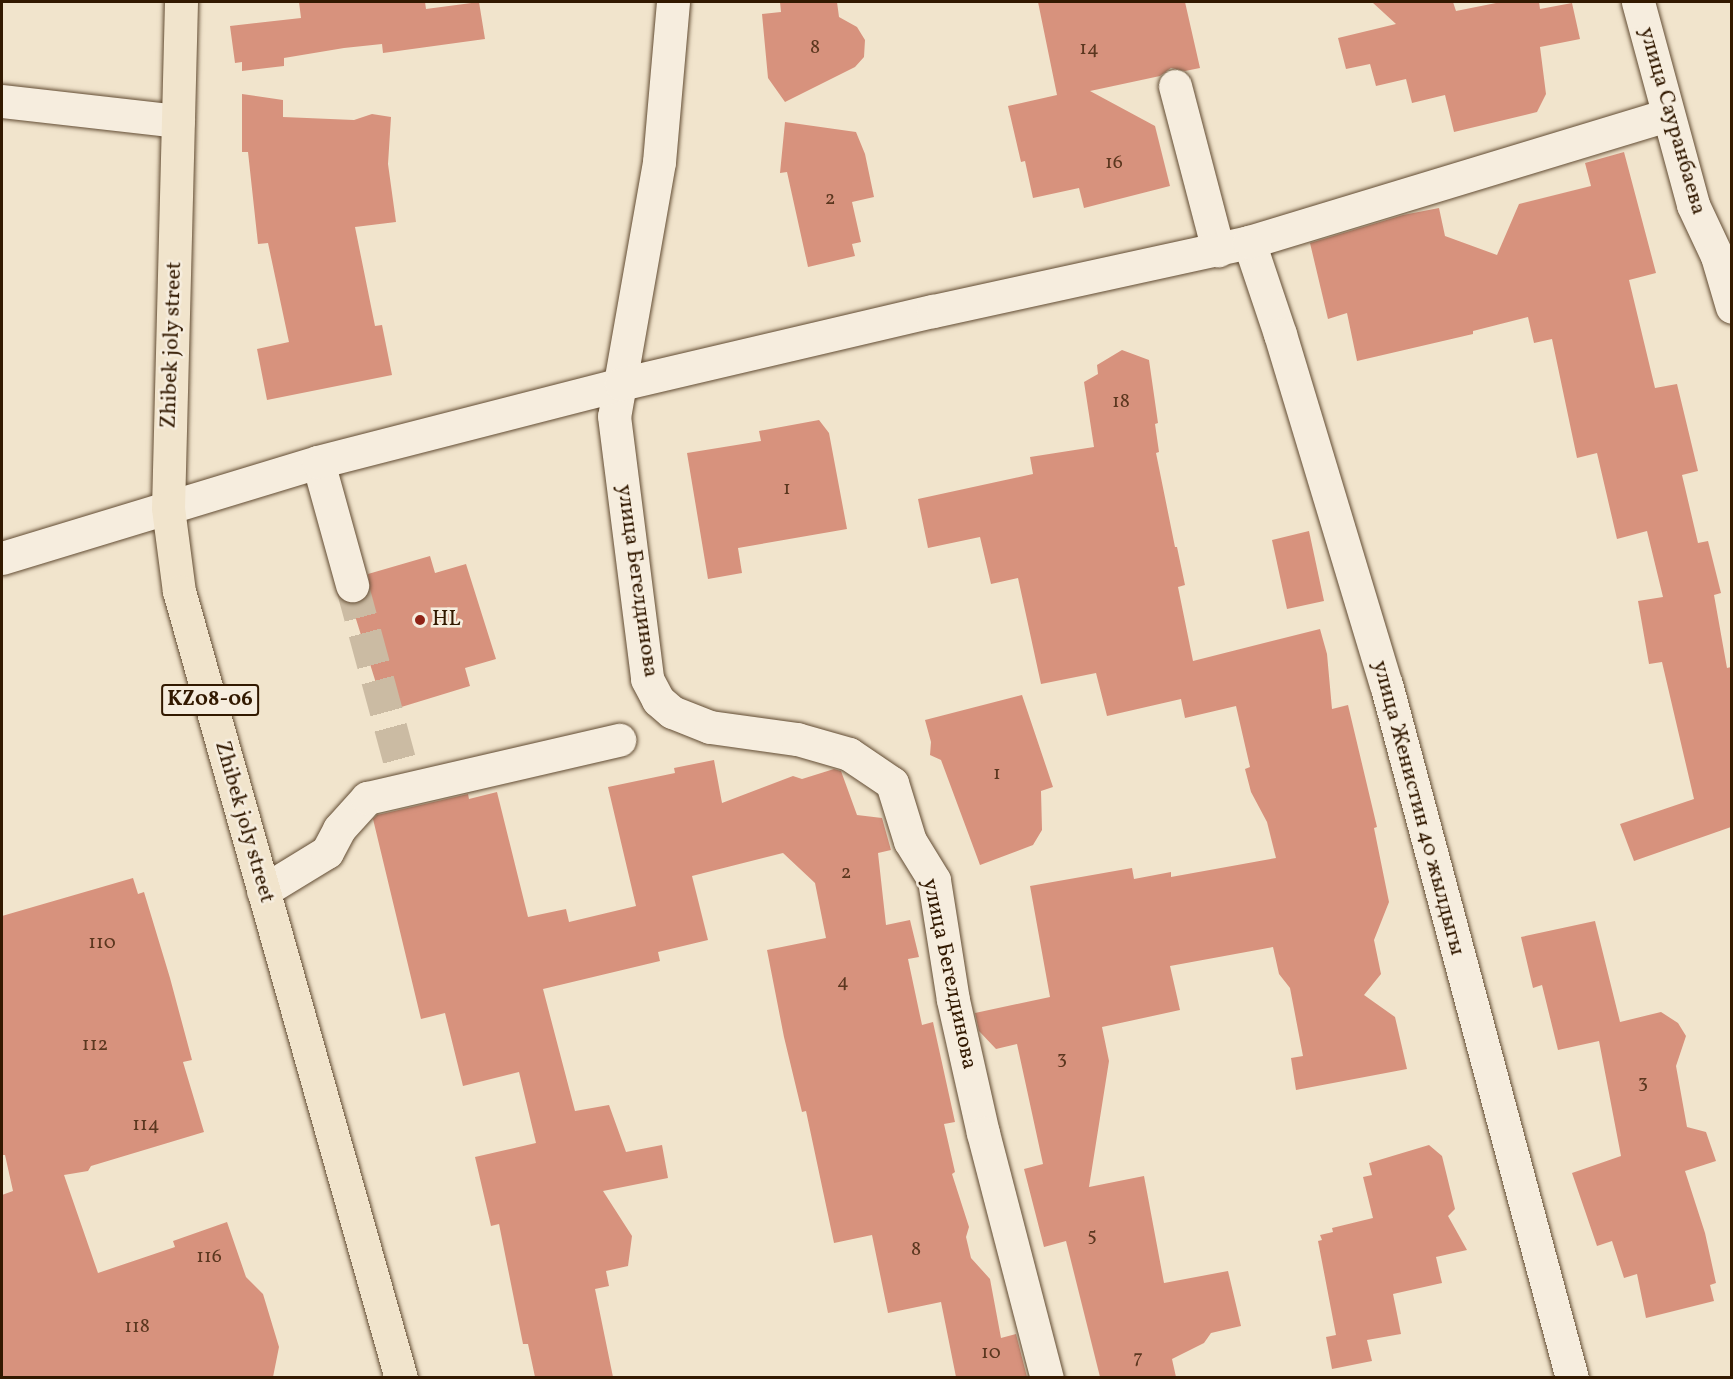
<!DOCTYPE html>
<html>
<head>
<meta charset="utf-8">
<style>
  body { margin:0 }
  #map { position:relative; width:1733px; height:1379px; overflow:hidden; background:#f1e4cc; font-family:Vollkorn,serif }
  div>[style] { position:absolute }
  .building>* { inset:0; background:#d7927d }
  .minor-tunnel>* { height:33px; margin-top:-16.5px; transform-origin:0; background:repeating-linear-gradient(90deg,#cbbba3 0 33px,transparent 0 49px) }
  .roads { filter:drop-shadow(0 0 2px #624c33) drop-shadow(0 0 2px #624c33) }
  .minor>* { height:33px; margin:-16.5px; padding:0 16.5px; transform-origin:16.5px; border-radius:16.5px; background:#f6edde }
  .highway>* { height:33px; margin:-16.5px; padding:0 16.5px; transform-origin:16.5px; border-radius:16.5px; background:#f1e4cc }
  .dots>* { width:16px; height:16px; translate:-50% -50%; box-sizing:border-box; border:3px solid #f6edde; border-radius:50% }
  span { translate:-50% -50%; white-space:nowrap; text-align:center; line-height:1.15; -webkit-text-stroke:5px #f6edde; paint-order:stroke }
  .number-label { font-size:20px; color:#5b371f }
  .number-label span { -webkit-text-stroke-width:0 }
  .shield-label span { padding:2px 4px; background:#f6edde; border:2px solid; border-radius:4px; -webkit-text-stroke-width:0 }
  .shield-label { font-size:21px; color:#321900; font-weight:700 }
  .street-label { font-size:22px; color:#321900 }
  .poi-label { font-size:22px; color:#321900 }
  .left { translate:0 -50%; text-align:left }
  .frame { position:absolute; inset:0; border:3px solid #321900; pointer-events:none }
</style>
</head>
<body>
<div id="map">
  <div class="building">
    <i style="clip-path:polygon(299px 2px,425px 2px,426px 9px,479px 2px,485px 39px,383px 53px,382px 44px,344px 48px,284px 58px,284px 66px,242px 71px,242px 62px,235px 63px,230px 26px,301px 18px)"></i>
    <i style="clip-path:polygon(780px 2px,837px 2px,839px 17px,857px 27px,865px 40px,864px 57px,855px 67px,785px 102px,768px 78px,762px 14px,781px 12px)"></i>
    <i style="clip-path:polygon(1038px 2px,1185px 2px,1200px 68px,1185px 71px,1171px 68px,1160px 76px,1090px 91px,1155px 126px,1170px 186px,1084px 208px,1079px 188px,1033px 198px,1025px 161px,1021px 162px,1008px 106px,1057px 95px)"></i>
    <i style="clip-path:polygon(1372px 2px,1453px 2px,1456px 11px,1501px 2px,1539px 2px,1540px 9px,1572px 3px,1580px 39px,1540px 47px,1546px 94px,1537px 112px,1454px 132px,1445px 95px,1412px 103px,1406px 79px,1376px 86px,1370px 64px,1346px 69px,1338px 38px,1396px 24px)"></i>
    <i style="clip-path:polygon(242px 94px,283px 100px,283px 117px,354px 120px,372px 114px,391px 117px,388px 164px,396px 222px,355px 227px,375px 326px,382px 325px,392px 375px,267px 400px,257px 349px,289px 342px,268px 243px,258px 244px,248px 152px,242px 152px)"></i>
    <i style="clip-path:polygon(785px 122px,856px 132px,865px 154px,874px 197px,852px 202px,861px 242px,852px 244px,855px 256px,808px 267px,787px 172px,780px 173px)"></i>
    <i style="clip-path:polygon(1624px 152px,1656px 273px,1629px 280px,1655px 388px,1677px 384px,1698px 471px,1682px 475px,1698px 543px,1708px 541px,1721px 593px,1714px 595px,1727px 668px,1731px 667px,1731px 827px,1634px 861px,1620px 824px,1694px 799px,1662px 662px,1649px 664px,1638px 601px,1663px 597px,1647px 531px,1617px 539px,1597px 453px,1577px 458px,1552px 339px,1534px 343px,1528px 317px,1473px 331px,1473px 334px,1357px 361px,1347px 313px,1328px 319px,1310px 243px,1403px 215px,1439px 208px,1445px 236px,1497px 255px,1519px 204px,1591px 186px,1585px 163px)"></i>
    <i style="clip-path:polygon(1122px 350px,1149px 360px,1158px 423px,1155px 424px,1159px 452px,1156px 453px,1175px 547px,1177px 547px,1185px 585px,1178px 587px,1193px 661px,1320px 629px,1327px 654px,1332px 709px,1348px 705px,1377px 827px,1374px 828px,1389px 902px,1374px 940px,1381px 974px,1364px 995px,1395px 1017px,1407px 1069px,1296px 1090px,1291px 1058px,1303px 1056px,1290px 988px,1279px 974px,1273px 947px,1170px 966px,1180px 1010px,1102px 1027px,1109px 1061px,1089px 1187px,1144px 1176px,1164px 1283px,1228px 1271px,1241px 1326px,1211px 1333px,1204px 1343px,1172px 1359px,1176px 1377px,1100px 1377px,1066px 1241px,1044px 1247px,1024px 1169px,1043px 1164px,1017px 1044px,996px 1049px,979px 1031px,975px 1013px,1050px 997px,1030px 886px,1132px 868px,1134px 879px,1171px 872px,1171px 877px,1276px 858px,1267px 822px,1251px 792px,1245px 769px,1250px 767px,1236px 706px,1185px 718px,1181px 699px,1107px 716px,1096px 673px,1041px 684px,1018px 578px,991px 584px,980px 537px,928px 548px,918px 499px,1033px 474px,1030px 457px,1094px 447px,1084px 382px,1098px 374px,1097px 365px)"></i>
    <i style="clip-path:polygon(819px 420px,829px 433px,847px 529px,738px 548px,742px 573px,708px 579px,687px 453px,761px 441px,759px 431px)"></i>
    <i style="clip-path:polygon(1309px 531px,1324px 601px,1287px 609px,1272px 540px)"></i>
    <i style="clip-path:polygon(430px 556px,435px 573px,466px 564px,496px 659px,465px 668px,470px 686px,385px 712px,351px 603px,366px 598px,370px 589px,368px 574px)"></i>
    <i style="clip-path:polygon(1022px 695px,1053px 787px,1041px 791px,1042px 830px,1033px 845px,980px 865px,941px 760px,930px 755px,931px 742px,925px 720px)"></i>
    <i style="clip-path:polygon(714px 760px,722px 803px,793px 776px,802px 779px,834px 769px,841px 771px,857px 815px,882px 818px,891px 850px,878px 853px,886px 925px,910px 920px,919px 957px,908px 959px,922px 1025px,933px 1022px,955px 1122px,944px 1124px,955px 1172px,952px 1174px,969px 1227px,966px 1237px,971px 1258px,990px 1279px,1001px 1338px,1016px 1334px,1027px 1377px,956px 1377px,941px 1302px,888px 1313px,872px 1235px,834px 1243px,806px 1111px,802px 1112px,784px 1037px,767px 950px,826px 938px,815px 883px,783px 853px,692px 876px,708px 940px,658px 952px,660px 961px,543px 989px,575px 1111px,609px 1105px,626px 1152px,662px 1145px,668px 1178px,603px 1191px,632px 1236px,628px 1266px,606px 1271px,609px 1286px,595px 1289px,613px 1377px,535px 1377px,528px 1344px,523px 1344px,499px 1224px,491px 1226px,475px 1157px,536px 1143px,519px 1072px,463px 1086px,445px 1013px,421px 1019px,373px 819px,377px 815px,468px 794px,469px 799px,497px 792px,528px 917px,566px 909px,569px 922px,636px 906px,608px 787px,675px 773px,674px 768px)"></i>
    <i style="clip-path:polygon(133px 878px,138px 894px,144px 892px,170px 978px,192px 1060px,183px 1062px,204px 1132px,91px 1166px,88px 1171px,64px 1175px,98px 1273px,175px 1247px,173px 1241px,227px 1222px,246px 1277px,263px 1294px,279px 1347px,273px 1377px,2px 1377px,2px 1195px,13px 1191px,5px 1155px,2px 1155px,2px 916px)"></i>
    <i style="clip-path:polygon(1595px 921px,1620px 1022px,1661px 1012px,1678px 1023px,1686px 1036px,1676px 1066px,1687px 1127px,1706px 1132px,1716px 1161px,1685px 1171px,1705px 1233px,1716px 1283px,1710px 1285px,1714px 1301px,1646px 1318px,1637px 1274px,1624px 1278px,1612px 1241px,1597px 1246px,1572px 1173px,1621px 1156px,1599px 1041px,1558px 1050px,1542px 985px,1533px 988px,1521px 937px)"></i>
    <i style="clip-path:polygon(1429px 1145px,1442px 1156px,1455px 1209px,1448px 1216px,1467px 1250px,1436px 1257px,1442px 1283px,1393px 1294px,1401px 1334px,1367px 1340px,1372px 1361px,1332px 1369px,1326px 1337px,1336px 1335px,1318px 1241px,1322px 1240px,1320px 1235px,1333px 1232px,1332px 1228px,1373px 1218px,1363px 1177px,1372px 1175px,1369px 1163px)"></i>
  </div>
  <div class="minor-tunnel">
    <i style="left:352px;top:585px;width:210px;rotate:74.8deg"></i>
  </div>
  <div class="roads">
    <div class="minor">
      <i style="left:673px;top:2px;width:161px;rotate:95deg"></i>
      <i style="left:659px;top:162px;width:258px;rotate:100deg"></i>
      <i style="left:614px;top:416px;width:265px;rotate:82.8deg"></i>
      <i style="left:647px;top:679px;width:24px;rotate:62deg"></i>
      <i style="left:658px;top:700px;width:18px;rotate:41deg"></i>
      <i style="left:672px;top:712px;width:41px;rotate:21.5deg"></i>
      <i style="left:710px;top:727px;width:88px;rotate:7.9deg"></i>
      <i style="left:797px;top:739px;width:54px;rotate:16.1deg"></i>
      <i style="left:849px;top:754px;width:52px;rotate:34deg"></i>
      <i style="left:892px;top:783px;width:61px;rotate:72.8deg"></i>
      <i style="left:910px;top:841px;width:46px;rotate:58.4deg"></i>
      <i style="left:934px;top:880px;width:121px;rotate:81deg"></i>
      <i style="left:953px;top:1000px;width:136px;rotate:77.3deg"></i>
      <i style="left:983px;top:1133px;width:253px;rotate:75.4deg"></i>
      <i style="left:1638px;top:2px;width:210px;rotate:74.8deg"></i>
      <i style="left:1693px;top:205px;width:56px;rotate:64.8deg"></i>
      <i style="left:1717px;top:256px;width:53px;rotate:73.6deg"></i>
      <i style="left:1175px;top:86px;width:170px;rotate:75.3deg"></i>
      <i style="left:2px;top:101px;width:177px;rotate:6.5deg"></i>
      <i style="left:1249px;top:242px;width:97px;rotate:71.4deg"></i>
      <i style="left:1280px;top:334px;width:366px;rotate:73.2deg"></i>
      <i style="left:1386px;top:684px;width:718px;rotate:75deg"></i>
      <i style="left:318px;top:462px;width:128px;rotate:74.5deg"></i>
      <i style="left:2px;top:558px;width:330px;rotate:-16.9deg"></i>
      <i style="left:318px;top:462px;width:313px;rotate:-14.4deg"></i>
      <i style="left:621px;top:384px;width:320px;rotate:-13.2deg"></i>
      <i style="left:933px;top:311px;width:323px;rotate:-12.3deg"></i>
      <i style="left:1249px;top:242px;width:437px;rotate:-16.9deg"></i>
      <i style="left:263px;top:891px;width:75px;rotate:-31.4deg"></i>
      <i style="left:327px;top:852px;width:26px;rotate:-62deg"></i>
      <i style="left:339px;top:829px;width:42px;rotate:-47.9deg"></i>
      <i style="left:367px;top:798px;width:259px;rotate:-13deg"></i>
    </div>
    <div class="highway">
      <i style="left:181px;top:2px;width:506px;rotate:91.47deg"></i>
      <i style="left:168px;top:508px;width:84px;rotate:82.5deg"></i>
      <i style="left:179px;top:591px;width:818px;rotate:74.25deg"></i>
    </div>
  </div>
  <div class="dots">
    <i style="left:420px;top:620px;background:#8f2418"></i>
  </div>
  <div class="number-label">
    <span style="left:815px;top:48px">8</span>
    <span style="left:1089px;top:49px">14</span>
    <span style="left:1114px;top:163px">16</span>
    <span style="left:830px;top:199px">2</span>
    <span style="left:1121px;top:402px">18</span>
    <span style="left:787px;top:489px">1</span>
    <span style="left:997px;top:774px">1</span>
    <span style="left:846px;top:873px">2</span>
    <span style="left:102px;top:943px">110</span>
    <span style="left:843px;top:982px">4</span>
    <span style="left:95px;top:1045px">112</span>
    <span style="left:1062px;top:1059px">3</span>
    <span style="left:1643px;top:1083px">3</span>
    <span style="left:146px;top:1125px">114</span>
    <span style="left:1092px;top:1236px">5</span>
    <span style="left:916px;top:1250px">8</span>
    <span style="left:209px;top:1257px">116</span>
    <span style="left:137px;top:1327px">118</span>
    <span style="left:991px;top:1353px">10</span>
    <span style="left:1138px;top:1358px">7</span>
  </div>
  <div class="shield-label">
    <span style="left:210px;top:700px">KZ08-06</span>
  </div>
  <div class="street-label">
    <span style="left:1672px;top:121px;rotate:74deg">улица Сауранбаева</span>
    <span style="left:172px;top:345px;rotate:-88deg">Zhibek joly street</span>
    <span style="left:637px;top:581px;rotate:82deg">улица Бегелдинова</span>
    <span style="left:1418px;top:808px;rotate:75deg">улица Женистин 40 жылдыгы</span>
    <span style="left:244px;top:822px;rotate:74deg">Zhibek joly street</span>
    <span style="left:949px;top:974px;rotate:78deg">улица Бегелдинова</span>
  </div>
  <div class="poi-label">
    <span class="left" style="left:432px;top:620px">HL</span>
  </div>
  <div class="frame"></div>
</div>
</body>
</html>
